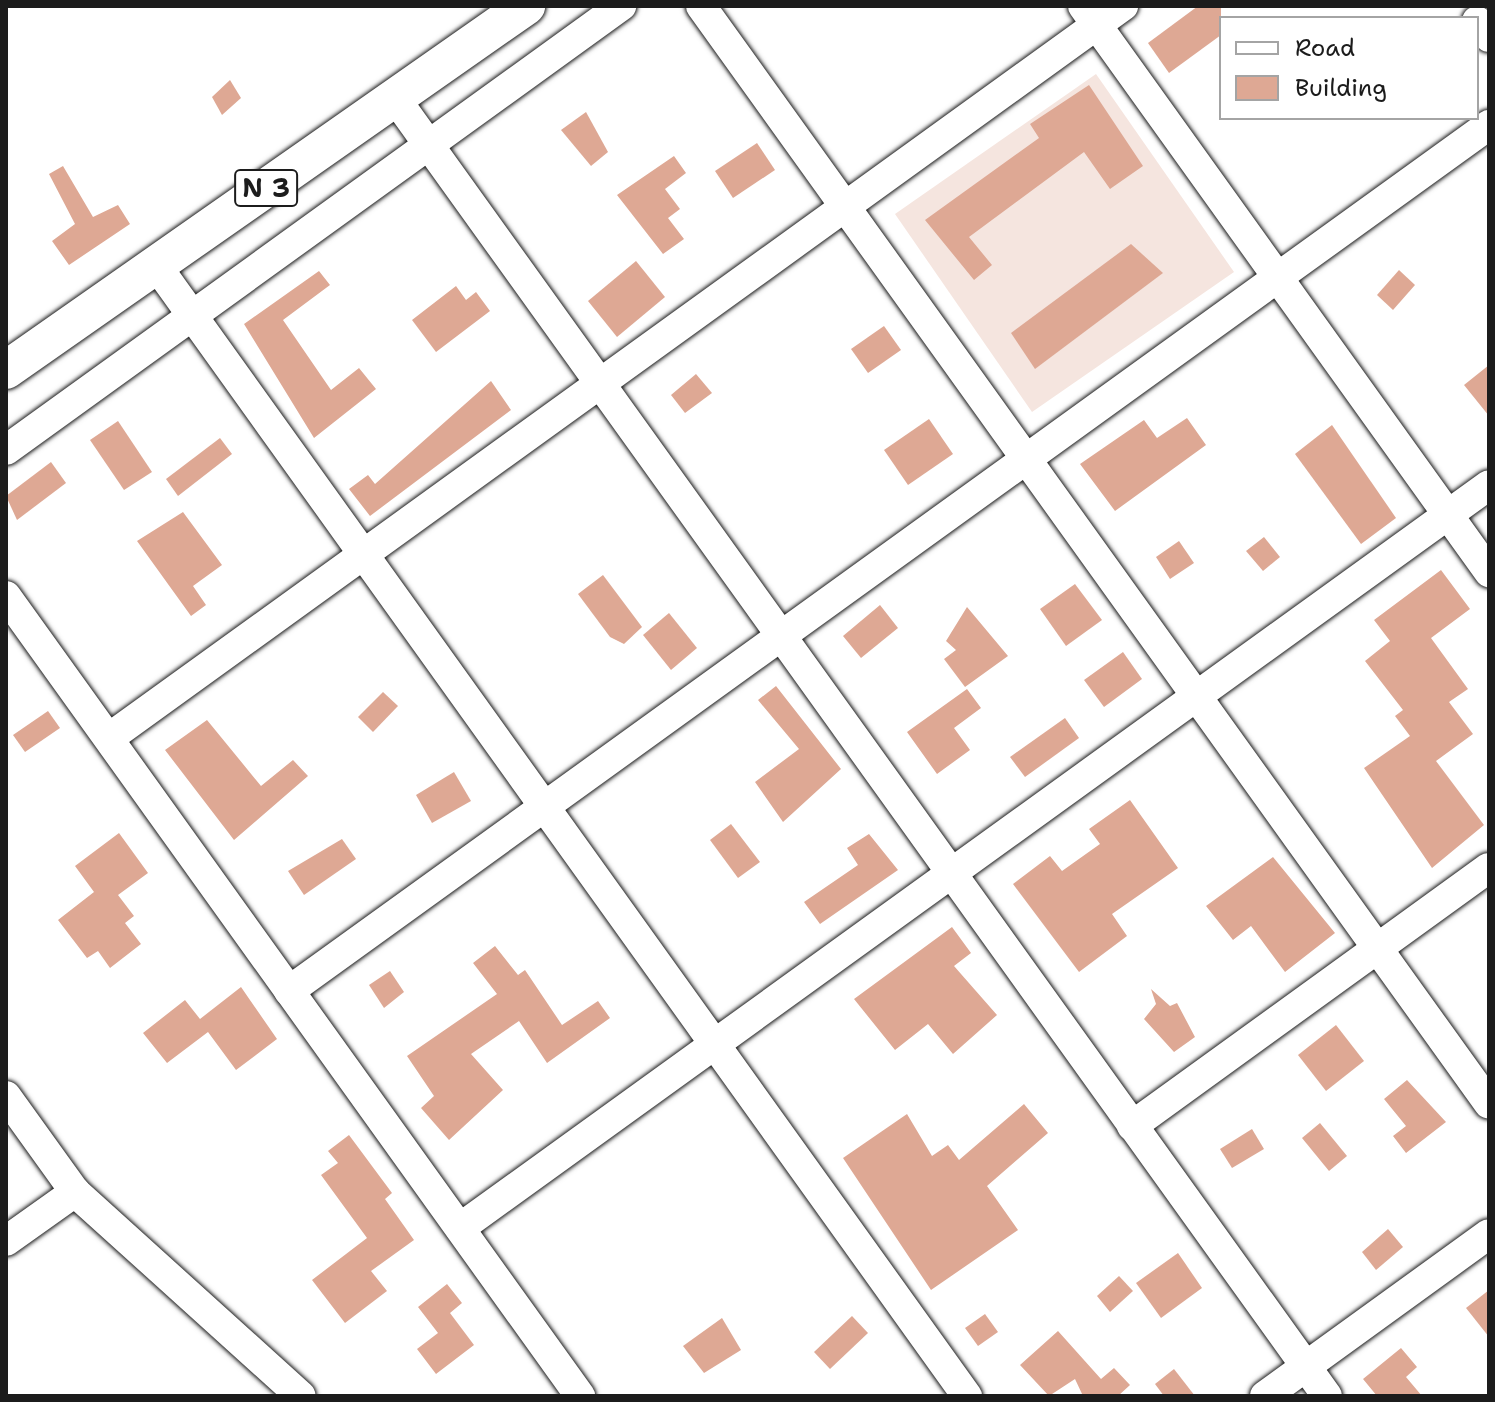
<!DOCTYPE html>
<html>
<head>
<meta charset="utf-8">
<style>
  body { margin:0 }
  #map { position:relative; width:1495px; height:1402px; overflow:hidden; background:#fff; font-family:"Shantell Sans",sans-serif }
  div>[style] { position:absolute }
  .built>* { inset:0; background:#f5e5df }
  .building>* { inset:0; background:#dea894 }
  .roads { filter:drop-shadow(0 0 2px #1c1c1c) drop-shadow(0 0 2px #1c1c1c) }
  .minor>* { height:30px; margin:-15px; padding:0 15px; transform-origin:15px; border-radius:15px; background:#fff }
  .major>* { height:38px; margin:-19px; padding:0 19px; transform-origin:19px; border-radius:19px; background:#fff }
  span { translate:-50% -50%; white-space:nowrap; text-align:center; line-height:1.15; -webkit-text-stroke:6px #fff; paint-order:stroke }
  .shield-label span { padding:2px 6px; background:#fff; border:2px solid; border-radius:6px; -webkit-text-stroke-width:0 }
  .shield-label { font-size:26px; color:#1c1c1c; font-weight:700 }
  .frame { position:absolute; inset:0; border:8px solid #1c1c1c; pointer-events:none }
  .legend { position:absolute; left:1219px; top:16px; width:260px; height:104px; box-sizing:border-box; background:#fff; border:2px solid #a4a4a4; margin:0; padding:10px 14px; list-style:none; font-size:24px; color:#1c1c1c }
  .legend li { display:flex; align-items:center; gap:16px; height:40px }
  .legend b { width:40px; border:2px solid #a4a4a4 }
</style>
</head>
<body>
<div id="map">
  <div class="built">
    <i style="clip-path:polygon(1096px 74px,1234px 272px,1032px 412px,895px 214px)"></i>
  </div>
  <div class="building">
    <i style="clip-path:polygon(1198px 6px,1221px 6px,1221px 35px,1169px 73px,1148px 43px)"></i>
    <i style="clip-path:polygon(230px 80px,241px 98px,222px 115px,212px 97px)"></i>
    <i style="clip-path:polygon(1089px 85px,1143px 166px,1110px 189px,1084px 152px,969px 237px,992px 265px,974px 280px,925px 220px,1039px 138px,1030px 124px)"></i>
    <i style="clip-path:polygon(586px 112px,608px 152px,591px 166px,561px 130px)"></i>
    <i style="clip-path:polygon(757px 143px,775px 170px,733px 198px,715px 171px)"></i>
    <i style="clip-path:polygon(674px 156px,686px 173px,665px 189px,680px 209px,668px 218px,684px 239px,663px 254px,617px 195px)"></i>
    <i style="clip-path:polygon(63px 166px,93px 217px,118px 205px,130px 224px,69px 265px,52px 241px,75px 224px,49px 174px)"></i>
    <i style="clip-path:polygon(1131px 244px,1163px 273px,1035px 369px,1011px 333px)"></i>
    <i style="clip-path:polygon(636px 261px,665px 297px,617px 337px,588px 301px)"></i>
    <i style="clip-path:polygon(1399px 270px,1415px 285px,1393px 310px,1377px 295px)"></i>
    <i style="clip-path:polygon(319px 271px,330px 285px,283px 320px,331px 390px,359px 368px,376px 389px,314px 438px,244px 324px)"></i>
    <i style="clip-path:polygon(456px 286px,466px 300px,476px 292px,490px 311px,436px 352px,412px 320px)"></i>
    <i style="clip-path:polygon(884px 326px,901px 350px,868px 373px,851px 349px)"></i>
    <i style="clip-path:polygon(1489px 365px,1489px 416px,1464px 385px)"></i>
    <i style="clip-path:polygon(696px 374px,712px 393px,685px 413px,671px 395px)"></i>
    <i style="clip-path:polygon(491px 381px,511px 410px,370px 516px,349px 489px,368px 475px,375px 484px)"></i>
    <i style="clip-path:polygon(1187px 418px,1206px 445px,1115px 511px,1080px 464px,1144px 420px,1157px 438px)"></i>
    <i style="clip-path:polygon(929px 419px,953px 454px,908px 485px,884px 450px)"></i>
    <i style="clip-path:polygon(118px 421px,152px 472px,124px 490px,90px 440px)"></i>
    <i style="clip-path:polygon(1332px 425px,1396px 518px,1361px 544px,1295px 454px)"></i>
    <i style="clip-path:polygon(220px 438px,232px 454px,178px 496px,166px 479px)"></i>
    <i style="clip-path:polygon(51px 462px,66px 483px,17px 520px,6px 496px)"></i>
    <i style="clip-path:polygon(183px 512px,222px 565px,193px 586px,206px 605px,191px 616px,137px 541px)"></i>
    <i style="clip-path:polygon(1264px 537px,1280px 557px,1263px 571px,1246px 551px)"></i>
    <i style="clip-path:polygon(1179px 541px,1194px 563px,1170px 579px,1156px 557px)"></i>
    <i style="clip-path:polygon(1441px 570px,1470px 609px,1431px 638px,1468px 689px,1449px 702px,1473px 734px,1436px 761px,1484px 825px,1432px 868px,1364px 768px,1410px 736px,1395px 716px,1403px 710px,1365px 661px,1390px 641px,1374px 620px)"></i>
    <i style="clip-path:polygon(603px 575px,642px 627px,624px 644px,610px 637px,578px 594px)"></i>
    <i style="clip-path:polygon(1075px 584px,1102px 620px,1066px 646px,1040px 609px)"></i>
    <i style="clip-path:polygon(880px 605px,898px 628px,861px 658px,843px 636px)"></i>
    <i style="clip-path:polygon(967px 607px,1008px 656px,965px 687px,944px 659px,956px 650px,946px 641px)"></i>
    <i style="clip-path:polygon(669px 613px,697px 648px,671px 670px,643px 635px)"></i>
    <i style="clip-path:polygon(1123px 652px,1142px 679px,1104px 707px,1084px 680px)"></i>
    <i style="clip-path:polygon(776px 686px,841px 769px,783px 822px,755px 782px,799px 749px,758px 700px)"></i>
    <i style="clip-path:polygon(967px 689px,981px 708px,954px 728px,970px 750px,937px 774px,907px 732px)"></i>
    <i style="clip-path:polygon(383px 692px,398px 706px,373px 732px,358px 717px)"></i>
    <i style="clip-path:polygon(48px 711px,60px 728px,25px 752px,13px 735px)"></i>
    <i style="clip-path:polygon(1065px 718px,1079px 738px,1025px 777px,1010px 757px)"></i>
    <i style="clip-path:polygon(207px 720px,261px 786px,293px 760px,308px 776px,234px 840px,165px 750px)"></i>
    <i style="clip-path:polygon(454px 772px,471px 801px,432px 823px,416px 795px)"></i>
    <i style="clip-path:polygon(1130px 800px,1178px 868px,1112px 914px,1127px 936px,1079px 972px,1013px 884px,1050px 856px,1062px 871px,1100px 844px,1089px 829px)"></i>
    <i style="clip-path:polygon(731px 824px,760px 862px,738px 878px,710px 840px)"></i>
    <i style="clip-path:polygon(119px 833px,148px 873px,118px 895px,134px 916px,125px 923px,141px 944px,110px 968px,98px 951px,87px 958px,58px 920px,94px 892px,75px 866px)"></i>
    <i style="clip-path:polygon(869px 834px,898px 870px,820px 924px,804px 902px,858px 865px,847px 848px)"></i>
    <i style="clip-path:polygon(342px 839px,356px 859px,304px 895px,288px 871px)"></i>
    <i style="clip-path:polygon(1273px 857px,1335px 933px,1285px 972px,1251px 926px,1233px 940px,1206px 906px)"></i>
    <i style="clip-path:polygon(952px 927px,971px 953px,954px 966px,997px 1015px,953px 1054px,928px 1024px,895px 1050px,854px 999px)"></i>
    <i style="clip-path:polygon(495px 946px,518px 975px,525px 970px,562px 1025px,598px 1001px,610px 1018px,547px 1063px,519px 1021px,471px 1054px,503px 1090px,449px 1140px,421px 1108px,434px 1096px,407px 1056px,497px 994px,473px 963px)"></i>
    <i style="clip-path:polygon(390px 971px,404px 992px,384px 1008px,369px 985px)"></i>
    <i style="clip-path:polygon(241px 987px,277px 1039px,236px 1070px,208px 1032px,167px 1063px,143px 1033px,185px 1000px,200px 1019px)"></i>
    <i style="clip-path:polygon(1151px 989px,1170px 1006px,1177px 1003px,1195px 1037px,1174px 1052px,1144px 1019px,1156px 1004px)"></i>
    <i style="clip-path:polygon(1336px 1025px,1364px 1061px,1326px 1091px,1298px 1055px)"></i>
    <i style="clip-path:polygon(1407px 1080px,1446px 1122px,1406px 1153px,1393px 1136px,1406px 1126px,1384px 1099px)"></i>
    <i style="clip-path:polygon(1024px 1104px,1048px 1133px,987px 1186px,1018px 1230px,931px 1290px,843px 1158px,907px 1114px,932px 1156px,948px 1145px,959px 1160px)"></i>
    <i style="clip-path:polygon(1320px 1123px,1347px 1156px,1329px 1171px,1302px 1138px)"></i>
    <i style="clip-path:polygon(1252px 1129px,1264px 1149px,1232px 1168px,1220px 1149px)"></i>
    <i style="clip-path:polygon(349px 1135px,392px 1193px,385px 1199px,414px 1240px,371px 1271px,387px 1291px,345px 1323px,312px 1280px,367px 1238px,321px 1175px,338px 1163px,328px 1151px)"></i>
    <i style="clip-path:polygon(1388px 1229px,1403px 1247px,1376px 1270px,1362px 1252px)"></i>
    <i style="clip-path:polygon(1178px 1253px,1202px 1288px,1161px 1318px,1136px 1283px)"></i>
    <i style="clip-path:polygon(1119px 1276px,1133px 1291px,1110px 1312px,1097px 1296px)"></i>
    <i style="clip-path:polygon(447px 1284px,462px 1303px,450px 1313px,474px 1345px,436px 1374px,417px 1349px,438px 1333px,418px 1307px)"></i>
    <i style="clip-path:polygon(1489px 1290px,1489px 1337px,1466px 1308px)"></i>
    <i style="clip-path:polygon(985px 1314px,998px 1332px,978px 1346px,965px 1328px)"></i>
    <i style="clip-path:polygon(852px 1316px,868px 1333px,830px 1369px,814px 1352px)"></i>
    <i style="clip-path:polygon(722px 1318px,741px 1350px,704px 1373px,683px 1346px)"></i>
    <i style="clip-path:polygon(1058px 1331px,1101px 1379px,1114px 1368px,1130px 1385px,1118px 1396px,1083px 1396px,1075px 1379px,1049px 1396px,1020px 1365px)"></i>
    <i style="clip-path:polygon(1401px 1348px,1417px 1367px,1406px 1377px,1422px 1396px,1377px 1396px,1363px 1379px)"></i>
    <i style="clip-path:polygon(1174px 1369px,1195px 1396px,1164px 1396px,1155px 1384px)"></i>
  </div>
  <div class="roads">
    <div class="minor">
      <i style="left:701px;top:6px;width:1351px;rotate:54.33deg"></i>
      <i style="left:1083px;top:6px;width:697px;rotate:54.35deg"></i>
      <i style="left:1477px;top:21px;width:20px;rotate:53deg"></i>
      <i style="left:395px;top:98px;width:1598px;rotate:54.32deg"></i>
      <i style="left:156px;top:265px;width:1392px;rotate:54.36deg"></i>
      <i style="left:6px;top:450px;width:759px;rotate:-35.83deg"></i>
      <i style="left:6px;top:596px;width:985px;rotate:54.34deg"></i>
      <i style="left:109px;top:738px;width:1251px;rotate:-35.83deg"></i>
      <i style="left:289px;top:991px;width:1480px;rotate:-35.82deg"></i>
      <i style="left:6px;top:1096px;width:118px;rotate:54.3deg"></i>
      <i style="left:75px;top:1192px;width:304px;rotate:42.1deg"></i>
      <i style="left:1132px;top:1126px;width:440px;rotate:-35.9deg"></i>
      <i style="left:460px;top:1228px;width:1269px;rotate:-35.83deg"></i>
      <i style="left:6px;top:1241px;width:85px;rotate:-35.4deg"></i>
      <i style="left:1265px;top:1396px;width:276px;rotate:-35.9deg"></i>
    </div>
    <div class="major">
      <i style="left:6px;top:370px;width:635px;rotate:-34.99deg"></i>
    </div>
  </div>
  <div class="shield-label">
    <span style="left:266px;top:188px">N 3</span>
  </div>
  <div class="frame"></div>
  <ul class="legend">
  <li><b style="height:10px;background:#fff"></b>Road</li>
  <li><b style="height:22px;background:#dea894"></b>Building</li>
  </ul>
</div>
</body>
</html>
